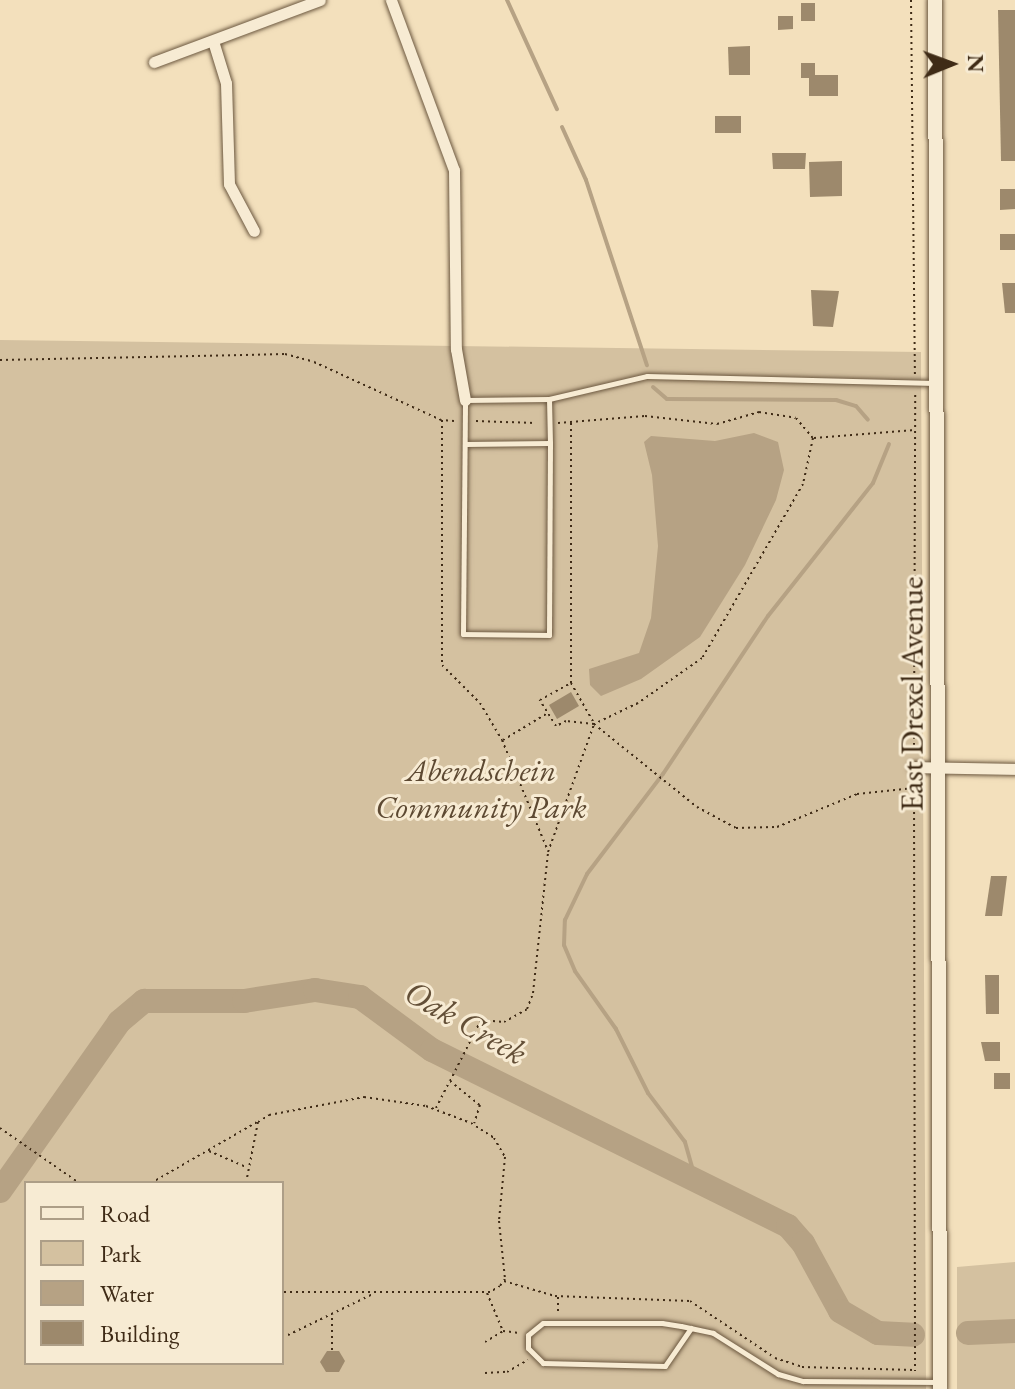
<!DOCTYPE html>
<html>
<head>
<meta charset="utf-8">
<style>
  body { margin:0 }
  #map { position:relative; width:1015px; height:1389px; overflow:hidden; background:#f3e0bc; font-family:"EB Garamond",serif }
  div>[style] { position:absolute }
  .green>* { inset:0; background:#d4c1a0 }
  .water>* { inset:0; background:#b6a284 }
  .stream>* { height:4px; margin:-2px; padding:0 2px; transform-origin:2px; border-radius:2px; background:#b6a284 }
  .river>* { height:24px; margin:-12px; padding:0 12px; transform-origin:12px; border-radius:12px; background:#b6a284 }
  .building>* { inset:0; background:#9d896c }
  .path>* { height:2px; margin-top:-1px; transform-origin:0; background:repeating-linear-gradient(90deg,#3f2b16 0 2px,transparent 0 6px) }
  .roads { filter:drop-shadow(0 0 2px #6c5840) drop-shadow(0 0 2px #6c5840) }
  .service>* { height:5px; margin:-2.5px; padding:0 2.5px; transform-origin:2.5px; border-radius:2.5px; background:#f7ebd3 }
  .minor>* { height:11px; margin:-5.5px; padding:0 5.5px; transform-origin:5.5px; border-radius:5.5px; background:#f7ebd3 }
  .tertiary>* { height:14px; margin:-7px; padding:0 7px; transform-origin:7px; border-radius:7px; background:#f7ebd3 }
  span { translate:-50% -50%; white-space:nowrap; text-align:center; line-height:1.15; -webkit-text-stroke:6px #f7ebd3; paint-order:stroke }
  .street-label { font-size:32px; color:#3f2b16 }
  .park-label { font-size:32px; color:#5d4932; font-style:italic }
  .water-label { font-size:34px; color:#634f37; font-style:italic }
  .legend { position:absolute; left:24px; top:1181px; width:260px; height:184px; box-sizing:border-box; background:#f7ebd3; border:2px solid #ad9e87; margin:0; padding:10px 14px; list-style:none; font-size:24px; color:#3f2b16 }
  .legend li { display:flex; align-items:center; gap:16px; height:40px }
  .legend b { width:40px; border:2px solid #ad9e87 }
  .north { position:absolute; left:911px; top:24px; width:80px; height:80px; -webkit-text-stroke:6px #f7ebd3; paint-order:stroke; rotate:89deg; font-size:22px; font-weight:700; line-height:32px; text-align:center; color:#3f2b16 }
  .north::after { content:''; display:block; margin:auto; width:28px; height:36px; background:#3f2b16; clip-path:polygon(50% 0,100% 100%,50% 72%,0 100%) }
</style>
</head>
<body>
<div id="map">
  <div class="green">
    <i style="clip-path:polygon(evenodd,0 340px,921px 352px,926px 1389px,0 1389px,0 340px,26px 1183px,282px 1183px,282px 1363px,26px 1363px,26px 1183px)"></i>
    <i style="clip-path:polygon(1015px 1262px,1015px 1389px,957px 1389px,957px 1267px)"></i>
  </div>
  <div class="water">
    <i style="clip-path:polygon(754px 433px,778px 442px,784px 470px,776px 500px,745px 565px,700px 637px,641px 679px,601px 696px,590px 685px,589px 669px,639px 653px,651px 618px,658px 546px,652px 475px,644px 442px,651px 436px,715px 441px)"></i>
  </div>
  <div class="stream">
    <i style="left:507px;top:0;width:120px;rotate:65.4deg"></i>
    <i style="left:562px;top:127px;width:58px;rotate:65.6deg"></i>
    <i style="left:586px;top:180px;width:195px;rotate:71.8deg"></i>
    <i style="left:653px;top:387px;width:18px;rotate:41deg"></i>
    <i style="left:667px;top:399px;width:169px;rotate:0.3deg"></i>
    <i style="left:836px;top:400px;width:21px;rotate:17deg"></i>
    <i style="left:856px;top:406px;width:18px;rotate:49deg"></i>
    <i style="left:696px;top:1181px;width:41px;rotate:-105.8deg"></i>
    <i style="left:685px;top:1142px;width:61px;rotate:-127.1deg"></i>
    <i style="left:648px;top:1093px;width:72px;rotate:-116.6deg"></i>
    <i style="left:616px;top:1029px;width:71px;rotate:-125.3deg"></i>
    <i style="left:575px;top:971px;width:28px;rotate:-113deg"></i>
    <i style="left:564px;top:945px;width:25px;rotate:-88deg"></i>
    <i style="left:565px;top:920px;width:51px;rotate:-64.4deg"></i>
    <i style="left:587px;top:874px;width:126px;rotate:-52.8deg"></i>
    <i style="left:663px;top:774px;width:190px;rotate:-56.4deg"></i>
    <i style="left:768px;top:616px;width:169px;rotate:-51.7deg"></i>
    <i style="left:873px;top:483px;width:42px;rotate:-67.7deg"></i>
  </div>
  <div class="river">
    <i style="left:0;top:1191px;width:207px;rotate:-54.8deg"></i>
    <i style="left:119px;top:1022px;width:33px;rotate:-40deg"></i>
    <i style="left:144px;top:1001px;width:100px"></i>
    <i style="left:244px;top:1001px;width:72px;rotate:-8.8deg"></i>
    <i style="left:315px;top:990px;width:46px;rotate:8.8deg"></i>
    <i style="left:360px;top:997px;width:89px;rotate:36.4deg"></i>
    <i style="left:432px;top:1050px;width:397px;rotate:26.3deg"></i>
    <i style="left:788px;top:1226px;width:23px;rotate:49deg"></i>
    <i style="left:803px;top:1243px;width:77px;rotate:61.4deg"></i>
    <i style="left:840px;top:1311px;width:44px;rotate:30.1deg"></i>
    <i style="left:878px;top:1333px;width:35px;rotate:3deg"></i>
    <i style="left:968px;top:1333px;width:47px;rotate:-2.4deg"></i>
  </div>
  <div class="building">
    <i style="clip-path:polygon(801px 3px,815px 3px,815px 21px,801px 21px)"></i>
    <i style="clip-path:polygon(998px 10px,1015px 10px,1015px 161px,1001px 161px)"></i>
    <i style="clip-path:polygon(778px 16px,793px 16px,793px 29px,778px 30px)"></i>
    <i style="clip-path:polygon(750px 46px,750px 75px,729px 75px,728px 47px)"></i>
    <i style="clip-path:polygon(801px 63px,815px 63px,815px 75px,838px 75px,838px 96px,809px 96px,809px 78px,801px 78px)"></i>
    <i style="clip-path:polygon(715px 116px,741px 116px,741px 133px,715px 133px)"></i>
    <i style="clip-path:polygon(772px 153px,806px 153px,805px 169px,773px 169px)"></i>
    <i style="clip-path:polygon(842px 161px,842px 196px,810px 197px,809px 162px)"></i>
    <i style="clip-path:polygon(1000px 189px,1015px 189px,1015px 209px,1000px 210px)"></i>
    <i style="clip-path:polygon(1000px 234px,1015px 234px,1015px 250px,1000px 250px)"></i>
    <i style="clip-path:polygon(1002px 283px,1015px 283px,1015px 313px,1005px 313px)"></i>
    <i style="clip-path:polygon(811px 290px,839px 291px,833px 327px,813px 326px)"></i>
    <i style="clip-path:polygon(571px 692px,579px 706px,557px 719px,549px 705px)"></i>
    <i style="clip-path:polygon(991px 876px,1007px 876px,1002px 916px,985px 916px)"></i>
    <i style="clip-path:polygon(985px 975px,999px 975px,999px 1014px,986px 1014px)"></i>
    <i style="clip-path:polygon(981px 1042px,1000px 1042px,1000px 1061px,985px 1061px)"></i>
    <i style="clip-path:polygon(994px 1073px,1010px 1073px,1010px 1089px,994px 1089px)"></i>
    <i style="clip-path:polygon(327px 1351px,339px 1351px,345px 1361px,339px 1372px,326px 1372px,320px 1362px)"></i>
  </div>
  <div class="path">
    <i style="left:911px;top:0;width:375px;rotate:89.4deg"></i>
    <i style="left:0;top:360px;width:285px;rotate:-1.2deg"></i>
    <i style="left:285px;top:354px;width:30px;rotate:15deg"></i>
    <i style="left:314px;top:362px;width:140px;rotate:24.5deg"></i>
    <i style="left:454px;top:421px;width:12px;rotate:-175deg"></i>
    <i style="left:442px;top:420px;width:245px;rotate:90deg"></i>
    <i style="left:442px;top:665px;width:54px;rotate:45deg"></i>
    <i style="left:480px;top:703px;width:43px;rotate:59.3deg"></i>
    <i style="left:502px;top:740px;width:120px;rotate:67.5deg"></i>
    <i style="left:476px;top:421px;width:59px;rotate:1.9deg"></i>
    <i style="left:558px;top:423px;width:87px;rotate:-4.6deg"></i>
    <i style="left:645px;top:416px;width:72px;rotate:6.3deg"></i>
    <i style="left:717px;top:424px;width:44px;rotate:-15.9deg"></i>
    <i style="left:759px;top:412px;width:37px;rotate:9deg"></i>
    <i style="left:796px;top:418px;width:26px;rotate:50deg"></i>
    <i style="left:813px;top:438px;width:47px;rotate:102.3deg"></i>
    <i style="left:803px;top:484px;width:201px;rotate:120.1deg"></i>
    <i style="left:702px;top:658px;width:78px;rotate:144.9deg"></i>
    <i style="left:638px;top:703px;width:49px;rotate:154.5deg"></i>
    <i style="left:594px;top:724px;width:28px;rotate:-174deg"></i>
    <i style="left:566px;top:721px;width:11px;rotate:153deg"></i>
    <i style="left:556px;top:726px;width:31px;rotate:-122deg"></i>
    <i style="left:540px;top:700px;width:35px;rotate:-29deg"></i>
    <i style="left:571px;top:423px;width:260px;rotate:90deg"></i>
    <i style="left:571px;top:683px;width:46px;rotate:60.1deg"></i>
    <i style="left:814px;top:438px;width:101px;rotate:-4.5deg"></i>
    <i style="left:503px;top:740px;width:52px;rotate:-31deg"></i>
    <i style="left:914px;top:745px;width:354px;rotate:-89.8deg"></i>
    <i style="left:450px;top:1081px;width:68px;rotate:-63.1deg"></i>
    <i style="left:481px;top:1020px;width:23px;rotate:5deg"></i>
    <i style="left:504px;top:1022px;width:26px;rotate:-29deg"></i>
    <i style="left:527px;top:1009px;width:17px;rotate:-69deg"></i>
    <i style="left:533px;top:993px;width:142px;rotate:-83.9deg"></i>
    <i style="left:548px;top:852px;width:136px;rotate:-70.2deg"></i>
    <i style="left:594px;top:724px;width:132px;rotate:38.9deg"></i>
    <i style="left:697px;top:807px;width:44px;rotate:28.3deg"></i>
    <i style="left:736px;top:828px;width:41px;rotate:-1.4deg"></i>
    <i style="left:777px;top:827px;width:87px;rotate:-22.4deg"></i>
    <i style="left:857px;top:794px;width:57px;rotate:-6deg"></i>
    <i style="left:914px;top:788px;width:583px;rotate:89.9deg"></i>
    <i style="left:436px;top:1108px;width:30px;rotate:-63deg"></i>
    <i style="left:450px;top:1081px;width:38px;rotate:39deg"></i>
    <i style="left:480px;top:1105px;width:19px;rotate:108deg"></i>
    <i style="left:0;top:1128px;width:96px;rotate:34.8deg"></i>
    <i style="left:209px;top:1151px;width:40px;rotate:23.4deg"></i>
    <i style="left:151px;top:1183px;width:122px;rotate:-29.9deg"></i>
    <i style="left:246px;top:1183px;width:62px;rotate:-78.9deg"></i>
    <i style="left:258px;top:1122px;width:13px;rotate:-32deg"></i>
    <i style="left:269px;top:1115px;width:97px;rotate:-10.7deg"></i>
    <i style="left:364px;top:1097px;width:63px;rotate:8.3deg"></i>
    <i style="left:426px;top:1106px;width:48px;rotate:20.7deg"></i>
    <i style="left:471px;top:1123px;width:27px;rotate:33deg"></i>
    <i style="left:494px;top:1138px;width:22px;rotate:60deg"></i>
    <i style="left:505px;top:1157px;width:64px;rotate:95.4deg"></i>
    <i style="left:499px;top:1221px;width:58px;rotate:84.1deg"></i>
    <i style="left:505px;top:1279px;width:9px;rotate:126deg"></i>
    <i style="left:500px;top:1286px;width:12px;rotate:149deg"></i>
    <i style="left:490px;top:1292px;width:208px;rotate:180deg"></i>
    <i style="left:504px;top:1281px;width:53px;rotate:16.4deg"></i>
    <i style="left:555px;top:1296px;width:135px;rotate:2.1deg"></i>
    <i style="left:690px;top:1301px;width:102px;rotate:33.8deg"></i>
    <i style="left:775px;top:1358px;width:28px;rotate:18deg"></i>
    <i style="left:802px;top:1367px;width:112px;rotate:1.5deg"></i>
    <i style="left:487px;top:1293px;width:41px;rotate:67.2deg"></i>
    <i style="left:503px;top:1331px;width:16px;rotate:7deg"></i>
    <i style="left:558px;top:1297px;width:18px;rotate:90deg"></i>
    <i style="left:332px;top:1318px;width:33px;rotate:90deg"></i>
    <i style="left:288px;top:1335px;width:94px;rotate:-25.8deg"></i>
    <i style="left:485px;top:1342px;width:21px;rotate:-31deg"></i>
    <i style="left:485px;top:1373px;width:22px;rotate:-3deg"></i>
    <i style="left:507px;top:1372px;width:24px;rotate:-30deg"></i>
  </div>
  <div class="roads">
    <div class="service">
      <i style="left:549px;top:399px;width:44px;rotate:88.7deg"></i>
      <i style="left:465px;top:444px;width:85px;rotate:-0.7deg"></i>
      <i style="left:550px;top:443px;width:192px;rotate:90.3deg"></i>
      <i style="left:549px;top:635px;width:86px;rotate:-179.3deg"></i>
      <i style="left:463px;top:634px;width:234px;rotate:-89.5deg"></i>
      <i style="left:465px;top:400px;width:84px;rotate:-0.7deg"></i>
      <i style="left:549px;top:399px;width:101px;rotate:-13.2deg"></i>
      <i style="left:647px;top:376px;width:288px;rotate:1.4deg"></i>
      <i style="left:691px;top:1328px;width:46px;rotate:124.4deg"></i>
      <i style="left:665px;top:1366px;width:122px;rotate:-178.6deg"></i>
      <i style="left:543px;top:1363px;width:21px;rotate:-135deg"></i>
      <i style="left:528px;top:1348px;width:13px;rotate:-90deg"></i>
      <i style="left:528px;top:1335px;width:19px;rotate:-39deg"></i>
      <i style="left:543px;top:1323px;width:119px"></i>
      <i style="left:662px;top:1323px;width:19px;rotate:9deg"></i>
      <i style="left:681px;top:1326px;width:33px;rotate:12deg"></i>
      <i style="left:713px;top:1333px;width:77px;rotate:32.2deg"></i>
      <i style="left:778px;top:1374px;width:26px;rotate:16deg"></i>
      <i style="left:803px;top:1381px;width:136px;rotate:0.4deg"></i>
    </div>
    <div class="minor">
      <i style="left:391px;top:0;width:181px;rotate:69.7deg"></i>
      <i style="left:454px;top:170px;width:179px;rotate:89.4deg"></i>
      <i style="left:456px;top:349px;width:52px;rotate:80deg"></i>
      <i style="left:213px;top:41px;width:44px;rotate:72.8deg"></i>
      <i style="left:226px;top:83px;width:101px;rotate:88.3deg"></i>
      <i style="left:229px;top:184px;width:53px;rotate:62deg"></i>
      <i style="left:154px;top:62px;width:177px;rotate:-20.5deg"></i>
      <i style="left:914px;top:767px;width:101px;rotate:1.1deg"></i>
    </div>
    <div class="tertiary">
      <i style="left:935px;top:0;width:1389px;rotate:89.79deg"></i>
    </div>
  </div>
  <div class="street-label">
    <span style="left:912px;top:694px;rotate:-90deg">East Drexel Avenue</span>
  </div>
  <div class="park-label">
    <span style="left:481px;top:789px">Abendschein<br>Community Park</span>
  </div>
  <div class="water-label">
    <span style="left:466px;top:1022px;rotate:30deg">Oak Creek</span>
  </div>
  <ul class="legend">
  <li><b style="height:10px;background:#f7ebd3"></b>Road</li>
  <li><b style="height:22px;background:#d4c1a0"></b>Park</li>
  <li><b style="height:22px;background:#b6a284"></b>Water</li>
  <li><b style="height:22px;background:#9d896c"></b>Building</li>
  </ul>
  <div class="north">N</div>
</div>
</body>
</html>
